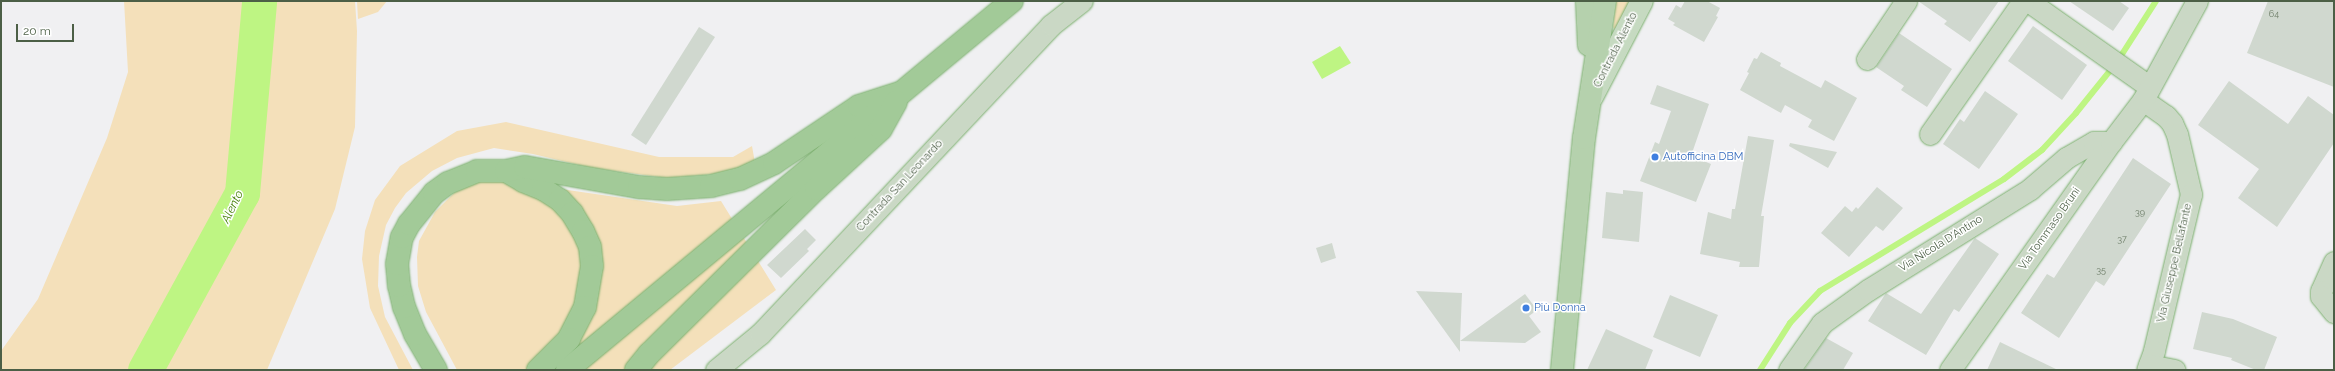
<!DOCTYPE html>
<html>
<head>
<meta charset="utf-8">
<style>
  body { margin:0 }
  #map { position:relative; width:2335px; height:371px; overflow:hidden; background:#f0f0f2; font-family:Raleway,sans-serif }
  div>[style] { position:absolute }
  .green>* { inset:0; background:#f4e0ba }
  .water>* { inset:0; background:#bef583 }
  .stream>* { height:6px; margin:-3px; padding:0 3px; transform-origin:3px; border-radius:3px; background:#bef583 }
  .river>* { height:35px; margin:-17.5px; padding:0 17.5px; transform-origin:17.5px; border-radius:17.5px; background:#bef583 }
  .building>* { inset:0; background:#d0d8cf }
  .roads { filter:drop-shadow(0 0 1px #7baf6e) drop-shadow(0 0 1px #7baf6e) }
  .minor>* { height:21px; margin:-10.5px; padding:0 10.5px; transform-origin:10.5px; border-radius:10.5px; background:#cad8c5 }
  .secondary>* { height:22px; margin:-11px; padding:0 11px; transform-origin:11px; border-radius:11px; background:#c6dac1 }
  .primary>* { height:22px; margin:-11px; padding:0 11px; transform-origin:11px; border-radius:11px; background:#b5d1ad }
  .trunk>* { height:22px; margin:-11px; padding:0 11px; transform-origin:11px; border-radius:11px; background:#a2ca98 }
  .dots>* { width:11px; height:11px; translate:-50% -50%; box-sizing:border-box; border:2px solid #fff; border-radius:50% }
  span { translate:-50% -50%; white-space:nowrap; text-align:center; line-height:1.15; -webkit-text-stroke:3px #fff; paint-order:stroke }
  .number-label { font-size:9px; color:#6d7d68 }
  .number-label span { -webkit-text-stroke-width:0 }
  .street-label { font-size:11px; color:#4c5f46 }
  .shop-label { font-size:11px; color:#366cbe }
  .left { translate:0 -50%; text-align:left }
  .water-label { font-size:12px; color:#447e06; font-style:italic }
  .frame { position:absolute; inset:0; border:2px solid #4c5f46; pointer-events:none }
  .scale { position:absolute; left:16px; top:24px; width:58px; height:18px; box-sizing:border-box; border:2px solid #4c5f46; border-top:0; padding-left:5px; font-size:12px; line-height:14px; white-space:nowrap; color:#4c5f46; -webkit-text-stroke:3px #fff; paint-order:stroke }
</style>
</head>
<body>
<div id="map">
  <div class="green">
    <i style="clip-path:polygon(124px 1px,258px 1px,242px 193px,144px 370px,1px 370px,1px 351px,38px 299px,107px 138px,128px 72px)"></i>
    <i style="clip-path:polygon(260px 1px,355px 1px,357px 31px,355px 127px,335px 209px,267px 370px,146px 370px,243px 193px)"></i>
    <i style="clip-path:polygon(357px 1px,387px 1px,378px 12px,358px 19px)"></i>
    <i style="clip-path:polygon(1616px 1px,1636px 1px,1615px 30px,1613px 27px)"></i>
    <i style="clip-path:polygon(506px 122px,659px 157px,733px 157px,752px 146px,755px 163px,737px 172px,667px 178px,592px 168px,533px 154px,494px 148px,457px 158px,432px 171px,406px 193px,395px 208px,386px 225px,379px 256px,378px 286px,385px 317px,413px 370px,399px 370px,370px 308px,362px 259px,365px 231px,375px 200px,400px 166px,457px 131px)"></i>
    <i style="clip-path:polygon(482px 180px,499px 180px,677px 206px,721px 201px,776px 290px,670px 370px,457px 370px,426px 312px,418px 286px,417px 257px,419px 241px,435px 212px,456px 191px)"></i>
  </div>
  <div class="water">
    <i style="clip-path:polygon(1340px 46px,1351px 63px,1322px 79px,1312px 62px)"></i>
  </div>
  <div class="stream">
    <i style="left:1760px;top:370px;width:56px;rotate:-57.4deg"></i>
    <i style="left:1790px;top:323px;width:44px;rotate:-46.8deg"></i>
    <i style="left:1820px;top:291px;width:215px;rotate:-31.3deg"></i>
    <i style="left:2004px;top:179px;width:48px;rotate:-37.3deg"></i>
    <i style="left:2042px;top:150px;width:50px;rotate:-47.4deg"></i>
    <i style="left:2076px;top:113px;width:65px;rotate:-51.2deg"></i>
    <i style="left:2117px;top:62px;width:72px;rotate:-57.4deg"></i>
  </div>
  <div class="river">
    <i style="left:145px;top:370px;width:202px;rotate:-61.3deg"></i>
    <i style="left:242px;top:193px;width:193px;rotate:-84.9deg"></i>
  </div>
  <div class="building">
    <i style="clip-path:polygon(1685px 1px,1707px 1px,1720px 8px,1716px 16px,1718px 17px,1704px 42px,1673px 25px,1675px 23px,1668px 19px,1676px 5px,1681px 8px)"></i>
    <i style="clip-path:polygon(1918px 1px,1999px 1px,1970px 42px,1944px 24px,1947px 21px)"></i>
    <i style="clip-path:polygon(2069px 1px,2119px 1px,2129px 8px,2113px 31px)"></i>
    <i style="clip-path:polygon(2268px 1px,2334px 1px,2334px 87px,2247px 53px)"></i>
    <i style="clip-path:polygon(2033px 26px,2087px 65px,2062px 100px,2008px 61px)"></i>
    <i style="clip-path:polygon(699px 27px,715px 37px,646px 145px,631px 135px)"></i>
    <i style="clip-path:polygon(1899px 33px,1952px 69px,1927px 107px,1901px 90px,1904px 86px,1876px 67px)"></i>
    <i style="clip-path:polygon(1761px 52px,1781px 63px,1780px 66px,1821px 88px,1825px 80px,1857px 98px,1834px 141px,1808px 127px,1812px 120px,1785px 105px,1781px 113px,1740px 90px,1749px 73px,1747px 72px,1754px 58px,1757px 59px)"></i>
    <i style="clip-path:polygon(2229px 81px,2288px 124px,2308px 96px,2334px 115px,2334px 143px,2277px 227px,2238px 198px,2259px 169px,2198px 125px)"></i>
    <i style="clip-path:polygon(1657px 85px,1709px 104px,1691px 156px,1711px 164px,1696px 202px,1640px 181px,1655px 142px,1659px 144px,1671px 111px,1650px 104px)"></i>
    <i style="clip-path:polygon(1985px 91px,2018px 114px,1979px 169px,1943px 144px,1960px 119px,1964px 122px)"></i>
    <i style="clip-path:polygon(1748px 136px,1774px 140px,1761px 216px,1764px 216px,1759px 267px,1739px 267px,1740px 262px,1700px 254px,1708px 212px,1731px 219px,1732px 209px,1735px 209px)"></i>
    <i style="clip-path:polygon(1790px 143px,1837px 152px,1828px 168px,1789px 146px)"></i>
    <i style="clip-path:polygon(2133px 158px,2171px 184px,2104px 286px,2096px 281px,2059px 338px,2021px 313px,2047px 274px,2054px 278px)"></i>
    <i style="clip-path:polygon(1877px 187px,1903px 208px,1883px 231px,1876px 226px,1849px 257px,1821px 233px,1845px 206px,1852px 212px,1856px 207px,1858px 209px)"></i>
    <i style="clip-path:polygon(1623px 190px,1643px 192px,1639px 242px,1602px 238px,1606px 192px,1623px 194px)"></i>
    <i style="clip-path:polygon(805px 229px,816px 240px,807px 249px,809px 251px,781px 278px,767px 265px)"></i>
    <i style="clip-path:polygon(1975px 238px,1999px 254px,1959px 312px,1954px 309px,1926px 355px,1868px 321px,1886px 293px,1921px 314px)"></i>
    <i style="clip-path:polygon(1332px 243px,1336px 258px,1321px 263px,1316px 248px)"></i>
    <i style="clip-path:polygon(1416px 291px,1462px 293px,1460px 341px,1525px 294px,1537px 310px,1529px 316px,1541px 332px,1525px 343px,1460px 341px,1460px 352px)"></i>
    <i style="clip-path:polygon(1670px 295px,1718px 315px,1700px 357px,1653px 337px)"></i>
    <i style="clip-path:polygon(2202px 312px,2233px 319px,2277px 337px,2264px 370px,2256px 370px,2231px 360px,2232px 358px,2193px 349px)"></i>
    <i style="clip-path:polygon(1606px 329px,1653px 350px,1645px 370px,1587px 370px)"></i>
    <i style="clip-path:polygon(1826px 338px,1853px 353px,1843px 370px,1804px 370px)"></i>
    <i style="clip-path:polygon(2000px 342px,2058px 370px,1987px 370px)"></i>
  </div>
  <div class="roads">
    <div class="minor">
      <i style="left:2028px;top:1px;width:149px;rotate:35.2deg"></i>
      <i style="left:1867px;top:59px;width:70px;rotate:-56.1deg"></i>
      <i style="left:2143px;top:100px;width:28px;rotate:35deg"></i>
      <i style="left:2166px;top:116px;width:9px;rotate:49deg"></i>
      <i style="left:2172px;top:123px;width:12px;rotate:66deg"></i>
      <i style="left:2177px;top:134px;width:62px;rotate:76.9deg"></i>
      <i style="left:2191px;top:194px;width:161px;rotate:103.3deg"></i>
      <i style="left:2154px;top:351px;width:20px;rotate:110deg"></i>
      <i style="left:1930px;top:134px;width:162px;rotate:-55deg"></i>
      <i style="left:2334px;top:262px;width:32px;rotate:114deg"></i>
      <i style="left:2321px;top:291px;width:5px;rotate:90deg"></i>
      <i style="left:2321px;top:296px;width:21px;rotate:51deg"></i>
      <i style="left:2149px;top:365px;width:26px;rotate:11deg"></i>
      <i style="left:716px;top:370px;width:57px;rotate:-39.3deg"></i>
      <i style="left:760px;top:334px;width:424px;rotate:-46.7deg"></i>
      <i style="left:1051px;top:25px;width:39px;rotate:-38deg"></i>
      <i style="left:1789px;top:370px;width:57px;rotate:-54.9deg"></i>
      <i style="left:1822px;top:323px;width:57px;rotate:-35.7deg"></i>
      <i style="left:1868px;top:290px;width:191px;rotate:-31.9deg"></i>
      <i style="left:2030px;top:189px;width:48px;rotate:-40.7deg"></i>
      <i style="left:2066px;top:158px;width:32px;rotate:-30deg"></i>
      <i style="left:2094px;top:142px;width:17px"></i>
      <i style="left:1950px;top:370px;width:279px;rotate:-54.8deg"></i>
      <i style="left:2111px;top:142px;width:53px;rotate:-52.7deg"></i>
      <i style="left:2143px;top:100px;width:113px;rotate:-61.4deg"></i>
    </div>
    <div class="secondary">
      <i style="left:1592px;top:97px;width:108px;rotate:-62.5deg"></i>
    </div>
    <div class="primary">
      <i style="left:1587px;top:1px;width:44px;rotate:87.4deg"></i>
      <i style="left:1562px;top:370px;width:233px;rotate:-84.6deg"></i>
      <i style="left:1584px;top:138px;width:139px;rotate:-81.3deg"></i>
    </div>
    <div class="trunk">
      <i style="left:506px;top:171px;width:20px;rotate:30deg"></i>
      <i style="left:523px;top:181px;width:22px;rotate:22deg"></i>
      <i style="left:543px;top:189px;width:20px;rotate:33deg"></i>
      <i style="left:560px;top:200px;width:18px;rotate:47deg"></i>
      <i style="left:572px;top:213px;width:21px;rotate:59deg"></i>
      <i style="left:583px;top:231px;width:17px;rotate:66deg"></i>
      <i style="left:590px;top:247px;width:19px;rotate:84deg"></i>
      <i style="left:592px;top:266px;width:42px;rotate:99.7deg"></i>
      <i style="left:585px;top:307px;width:36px;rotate:117deg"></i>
      <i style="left:569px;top:339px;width:44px;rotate:135deg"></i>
      <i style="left:436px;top:370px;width:42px;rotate:-120.3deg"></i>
      <i style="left:415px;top:334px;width:29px;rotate:-112deg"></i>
      <i style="left:404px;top:307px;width:22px;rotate:-103deg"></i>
      <i style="left:399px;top:286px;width:22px;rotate:-95deg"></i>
      <i style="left:397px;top:264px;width:27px;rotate:-80deg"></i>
      <i style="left:402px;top:237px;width:15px;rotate:-62deg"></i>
      <i style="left:409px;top:224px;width:40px;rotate:-51deg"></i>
      <i style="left:434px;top:193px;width:17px;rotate:-36deg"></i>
      <i style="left:448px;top:183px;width:31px;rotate:-22deg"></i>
      <i style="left:477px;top:171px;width:29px"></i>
      <i style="left:506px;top:171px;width:19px;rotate:-12deg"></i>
      <i style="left:525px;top:167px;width:116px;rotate:10deg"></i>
      <i style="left:639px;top:187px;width:28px;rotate:4deg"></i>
      <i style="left:667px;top:189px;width:44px;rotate:-3.9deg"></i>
      <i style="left:711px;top:186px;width:30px;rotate:-14deg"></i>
      <i style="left:740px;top:179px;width:38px;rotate:-25deg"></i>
      <i style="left:774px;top:163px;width:102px;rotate:-33.8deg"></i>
      <i style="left:859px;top:106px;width:45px;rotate:-18deg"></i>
      <i style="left:567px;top:370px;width:578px;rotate:-39.67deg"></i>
      <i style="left:636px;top:370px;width:21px;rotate:-51deg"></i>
      <i style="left:649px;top:354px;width:235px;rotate:-44.7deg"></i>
      <i style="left:816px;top:189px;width:88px;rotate:-42.7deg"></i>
      <i style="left:881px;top:129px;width:31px;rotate:-61deg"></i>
    </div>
  </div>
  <div class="dots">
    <i style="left:1655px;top:157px;background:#3f7fe0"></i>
    <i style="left:1526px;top:308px;background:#3f7fe0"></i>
  </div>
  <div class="number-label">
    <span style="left:2274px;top:14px">64</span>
    <span style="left:2140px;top:212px">39</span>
    <span style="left:2122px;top:239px">37</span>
    <span style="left:2101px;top:270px">35</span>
  </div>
  <div class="street-label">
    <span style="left:1616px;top:50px;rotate:-63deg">Contrada Alento</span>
    <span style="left:900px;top:186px;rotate:-47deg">Contrada San Leonardo</span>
    <span style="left:2050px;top:229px;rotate:-55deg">Via Tommaso Bruni</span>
    <span style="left:1941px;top:244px;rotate:-32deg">Via Nicola D'Antino</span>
    <span style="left:2175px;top:263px;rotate:-77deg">Via Giuseppe Bellafante</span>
  </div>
  <div class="shop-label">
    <span class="left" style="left:1663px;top:157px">Autofficina DBM</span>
    <span class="left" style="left:1534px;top:308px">Più Donna</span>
  </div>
  <div class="water-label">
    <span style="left:233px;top:207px;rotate:-64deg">Alento</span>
  </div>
  <div class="frame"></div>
  <div class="scale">20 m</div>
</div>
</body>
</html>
